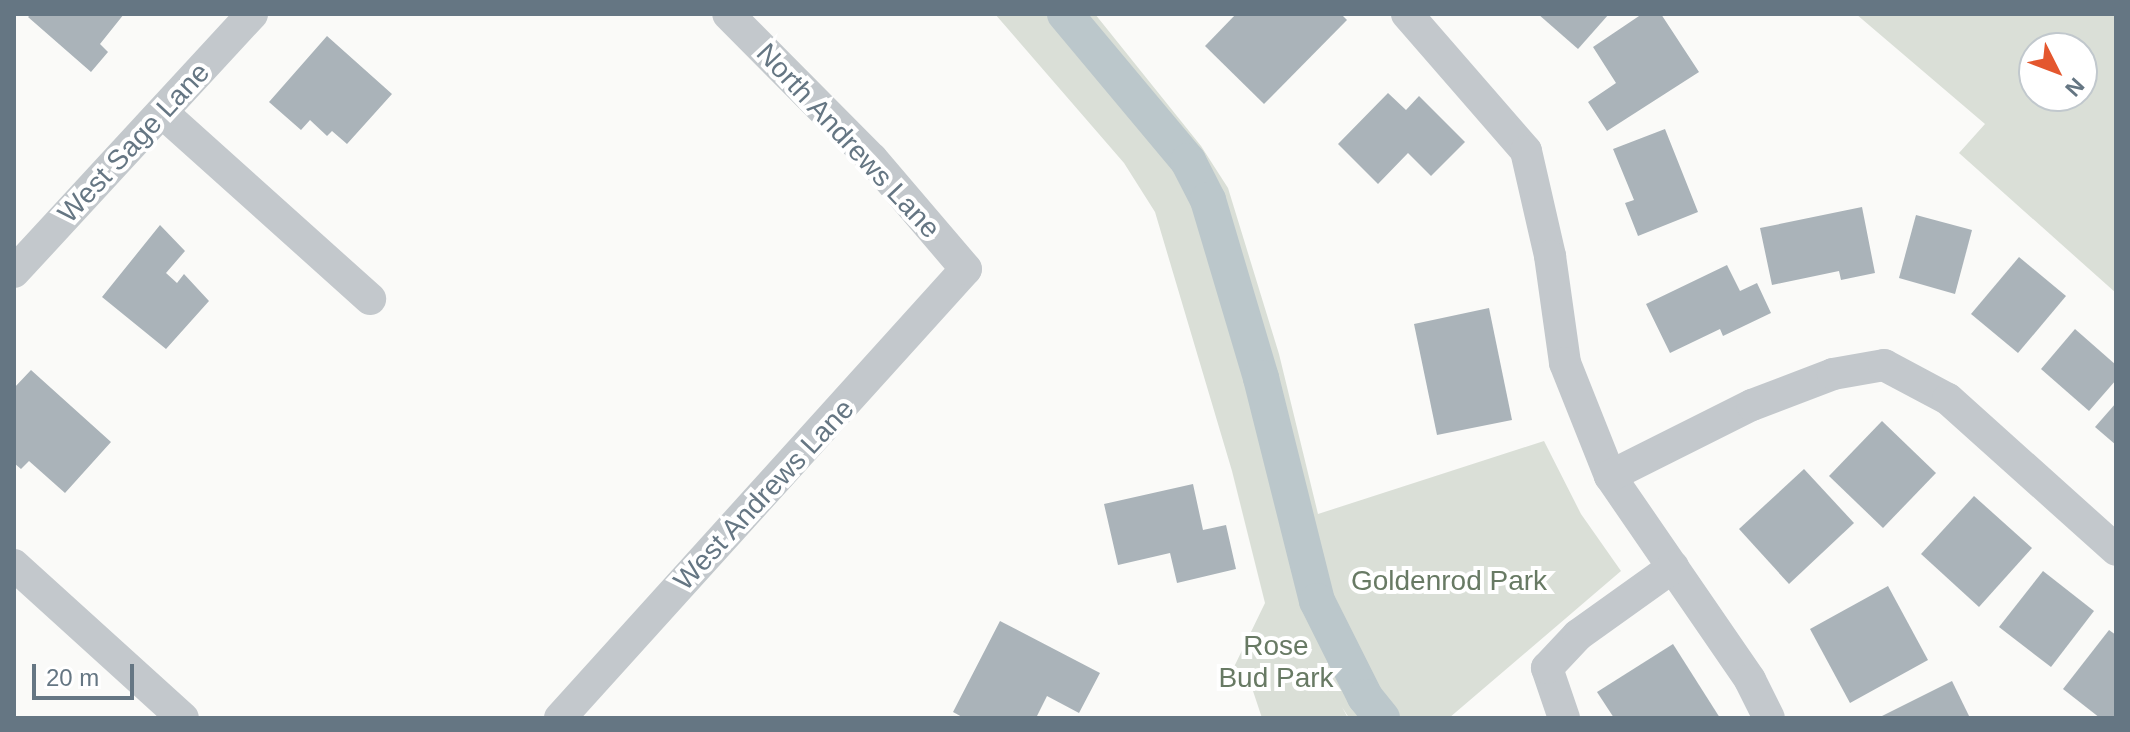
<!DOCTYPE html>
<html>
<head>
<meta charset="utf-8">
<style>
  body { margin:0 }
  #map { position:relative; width:2130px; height:732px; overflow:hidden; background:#fafaf8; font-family:Helvetica,sans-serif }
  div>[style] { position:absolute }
  .green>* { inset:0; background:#dadfd7 }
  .canal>* { height:36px; margin:-18px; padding:0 18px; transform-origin:18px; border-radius:18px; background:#bbc7cb }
  .building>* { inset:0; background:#aab3b9 }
  .minor>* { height:32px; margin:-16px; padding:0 16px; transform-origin:16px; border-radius:16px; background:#c3c8cc }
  span { translate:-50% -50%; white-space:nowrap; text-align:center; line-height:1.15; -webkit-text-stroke:8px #fff; paint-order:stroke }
  .street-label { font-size:28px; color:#657683 }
  .park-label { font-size:28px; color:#687a64 }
  .frame { position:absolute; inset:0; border:16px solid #657683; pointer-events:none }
  .north { position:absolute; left:2018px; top:32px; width:80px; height:80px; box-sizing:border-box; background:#fff; border:2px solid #c1c8cd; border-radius:50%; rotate:132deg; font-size:22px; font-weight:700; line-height:32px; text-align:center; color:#657683 }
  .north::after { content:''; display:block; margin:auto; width:28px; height:36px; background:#e4572e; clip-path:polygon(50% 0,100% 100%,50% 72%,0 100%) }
  .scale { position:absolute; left:32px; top:664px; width:102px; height:36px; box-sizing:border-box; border:4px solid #657683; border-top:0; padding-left:10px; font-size:24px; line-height:28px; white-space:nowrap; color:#657683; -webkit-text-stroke:6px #fff; paint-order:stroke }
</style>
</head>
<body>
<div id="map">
  <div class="green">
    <i style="clip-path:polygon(995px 14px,1095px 14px,1201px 146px,1228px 188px,1279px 354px,1318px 514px,1544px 441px,1581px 514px,1621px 571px,1449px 718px,1349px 718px,1342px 707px,1348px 718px,1262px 718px,1253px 691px,1233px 669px,1265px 603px,1232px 471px,1155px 212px,1124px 163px)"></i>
    <i style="clip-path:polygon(evenodd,1856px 14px,2116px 14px,2116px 293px,1959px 153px,1985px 124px,1856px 14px,2034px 48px,2082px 48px,2082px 96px,2034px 96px,2034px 48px)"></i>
  </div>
  <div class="canal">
    <i style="left:1065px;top:14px;width:192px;rotate:50.1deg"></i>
    <i style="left:1188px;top:161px;width:44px;rotate:62.9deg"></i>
    <i style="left:1208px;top:200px;width:186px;rotate:73.4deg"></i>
    <i style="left:1261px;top:378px;width:230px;rotate:75.9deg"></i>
    <i style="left:1317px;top:601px;width:107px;rotate:63.4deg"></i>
    <i style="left:1365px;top:697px;width:27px;rotate:51deg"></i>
  </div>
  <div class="building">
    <i style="clip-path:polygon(31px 14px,124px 14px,100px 44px,108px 52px,91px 72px,28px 17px)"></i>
    <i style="clip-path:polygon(1236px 14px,1341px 14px,1347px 20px,1264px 104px,1205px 46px)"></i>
    <i style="clip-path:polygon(1538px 14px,1609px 14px,1578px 49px)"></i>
    <i style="clip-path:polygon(1642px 14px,1661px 14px,1699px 72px,1607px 131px,1588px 102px,1616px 83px,1593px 47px)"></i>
    <i style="clip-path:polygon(327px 36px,392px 94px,347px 144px,332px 131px,327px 136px,310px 120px,301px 130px,269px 102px)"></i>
    <i style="clip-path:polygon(1388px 93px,1406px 110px,1419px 96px,1465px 142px,1431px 176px,1408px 153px,1378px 184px,1338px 144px)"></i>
    <i style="clip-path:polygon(1665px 129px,1698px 212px,1638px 236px,1625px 203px,1634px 200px,1613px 149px)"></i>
    <i style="clip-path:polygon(1862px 207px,1875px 273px,1841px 280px,1839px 271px,1772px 285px,1760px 228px)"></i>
    <i style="clip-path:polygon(1916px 215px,1972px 230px,1955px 294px,1899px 278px)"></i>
    <i style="clip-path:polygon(160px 225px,185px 251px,166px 273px,177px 283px,184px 274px,209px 301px,166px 349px,102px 297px)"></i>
    <i style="clip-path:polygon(2019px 257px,2066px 296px,2018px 353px,1971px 314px)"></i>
    <i style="clip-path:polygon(1727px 265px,1740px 291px,1757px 283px,1771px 313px,1723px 336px,1720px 329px,1670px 353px,1646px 304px)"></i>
    <i style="clip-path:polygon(1489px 308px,1512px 420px,1437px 435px,1414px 324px)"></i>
    <i style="clip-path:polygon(2075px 329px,2116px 365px,2116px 380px,2089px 411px,2041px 369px)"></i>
    <i style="clip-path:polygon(31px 370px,111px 442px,65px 493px,29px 461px,21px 469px,14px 463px,14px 388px)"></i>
    <i style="clip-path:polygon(2116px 403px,2116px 445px,2095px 427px)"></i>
    <i style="clip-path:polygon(1882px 421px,1936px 473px,1883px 528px,1829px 476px)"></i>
    <i style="clip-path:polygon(1804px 469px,1854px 523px,1789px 584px,1739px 529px)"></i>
    <i style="clip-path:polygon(1193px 484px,1203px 530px,1226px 525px,1236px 569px,1177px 583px,1170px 553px,1118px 565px,1104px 504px)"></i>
    <i style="clip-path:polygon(1974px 496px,2032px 548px,1979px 607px,1921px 554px)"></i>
    <i style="clip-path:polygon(2043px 571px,2094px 611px,2051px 667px,1999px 627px)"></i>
    <i style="clip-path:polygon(1888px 586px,1928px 660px,1850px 703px,1810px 629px)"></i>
    <i style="clip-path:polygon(1000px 621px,1100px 673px,1079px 713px,1047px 696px,1036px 718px,964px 718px,953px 712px)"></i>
    <i style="clip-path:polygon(2109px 630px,2116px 635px,2116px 718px,2100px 718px,2063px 689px)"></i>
    <i style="clip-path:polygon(1673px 644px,1720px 718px,1614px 718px,1597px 692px)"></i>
    <i style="clip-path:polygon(1952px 681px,1970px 718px,1878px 718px)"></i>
  </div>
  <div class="minor">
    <i style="left:1407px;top:14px;width:181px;rotate:49deg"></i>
    <i style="left:1526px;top:151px;width:108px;rotate:77.1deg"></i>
    <i style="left:1550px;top:256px;width:108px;rotate:82deg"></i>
    <i style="left:1565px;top:363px;width:122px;rotate:68.3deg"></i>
    <i style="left:1610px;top:476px;width:247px;rotate:55.5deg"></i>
    <i style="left:1750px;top:680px;width:42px;rotate:63.4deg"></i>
    <i style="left:164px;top:114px;width:277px;rotate:41.9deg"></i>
    <i style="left:14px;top:272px;width:351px;rotate:-47.3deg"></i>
    <i style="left:1610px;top:476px;width:159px;rotate:-26.6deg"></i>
    <i style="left:1752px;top:405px;width:87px;rotate:-20.9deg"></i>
    <i style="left:1833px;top:374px;width:52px;rotate:-10deg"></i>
    <i style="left:1884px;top:365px;width:72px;rotate:28deg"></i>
    <i style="left:1948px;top:399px;width:226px;rotate:41.9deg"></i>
    <i style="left:14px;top:565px;width:228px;rotate:42.2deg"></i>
    <i style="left:560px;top:718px;width:605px;rotate:-47.88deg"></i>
    <i style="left:966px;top:269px;width:145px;rotate:-130.5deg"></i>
    <i style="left:872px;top:159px;width:204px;rotate:-134.8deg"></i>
    <i style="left:1564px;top:718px;width:53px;rotate:-108.8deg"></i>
    <i style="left:1547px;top:668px;width:45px;rotate:-46.8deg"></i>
    <i style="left:1578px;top:635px;width:117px;rotate:-35.6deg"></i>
  </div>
  <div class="street-label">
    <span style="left:848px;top:141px;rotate:47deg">North Andrews Lane</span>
    <span style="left:134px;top:143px;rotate:-47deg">West Sage Lane</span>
    <span style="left:764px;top:495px;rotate:-47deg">West Andrews Lane</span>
  </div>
  <div class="park-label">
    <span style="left:1449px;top:581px">Goldenrod Park</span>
    <span style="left:1276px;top:662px">Rose<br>Bud Park</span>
  </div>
  <div class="frame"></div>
  <div class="north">N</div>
  <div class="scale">20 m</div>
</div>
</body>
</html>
